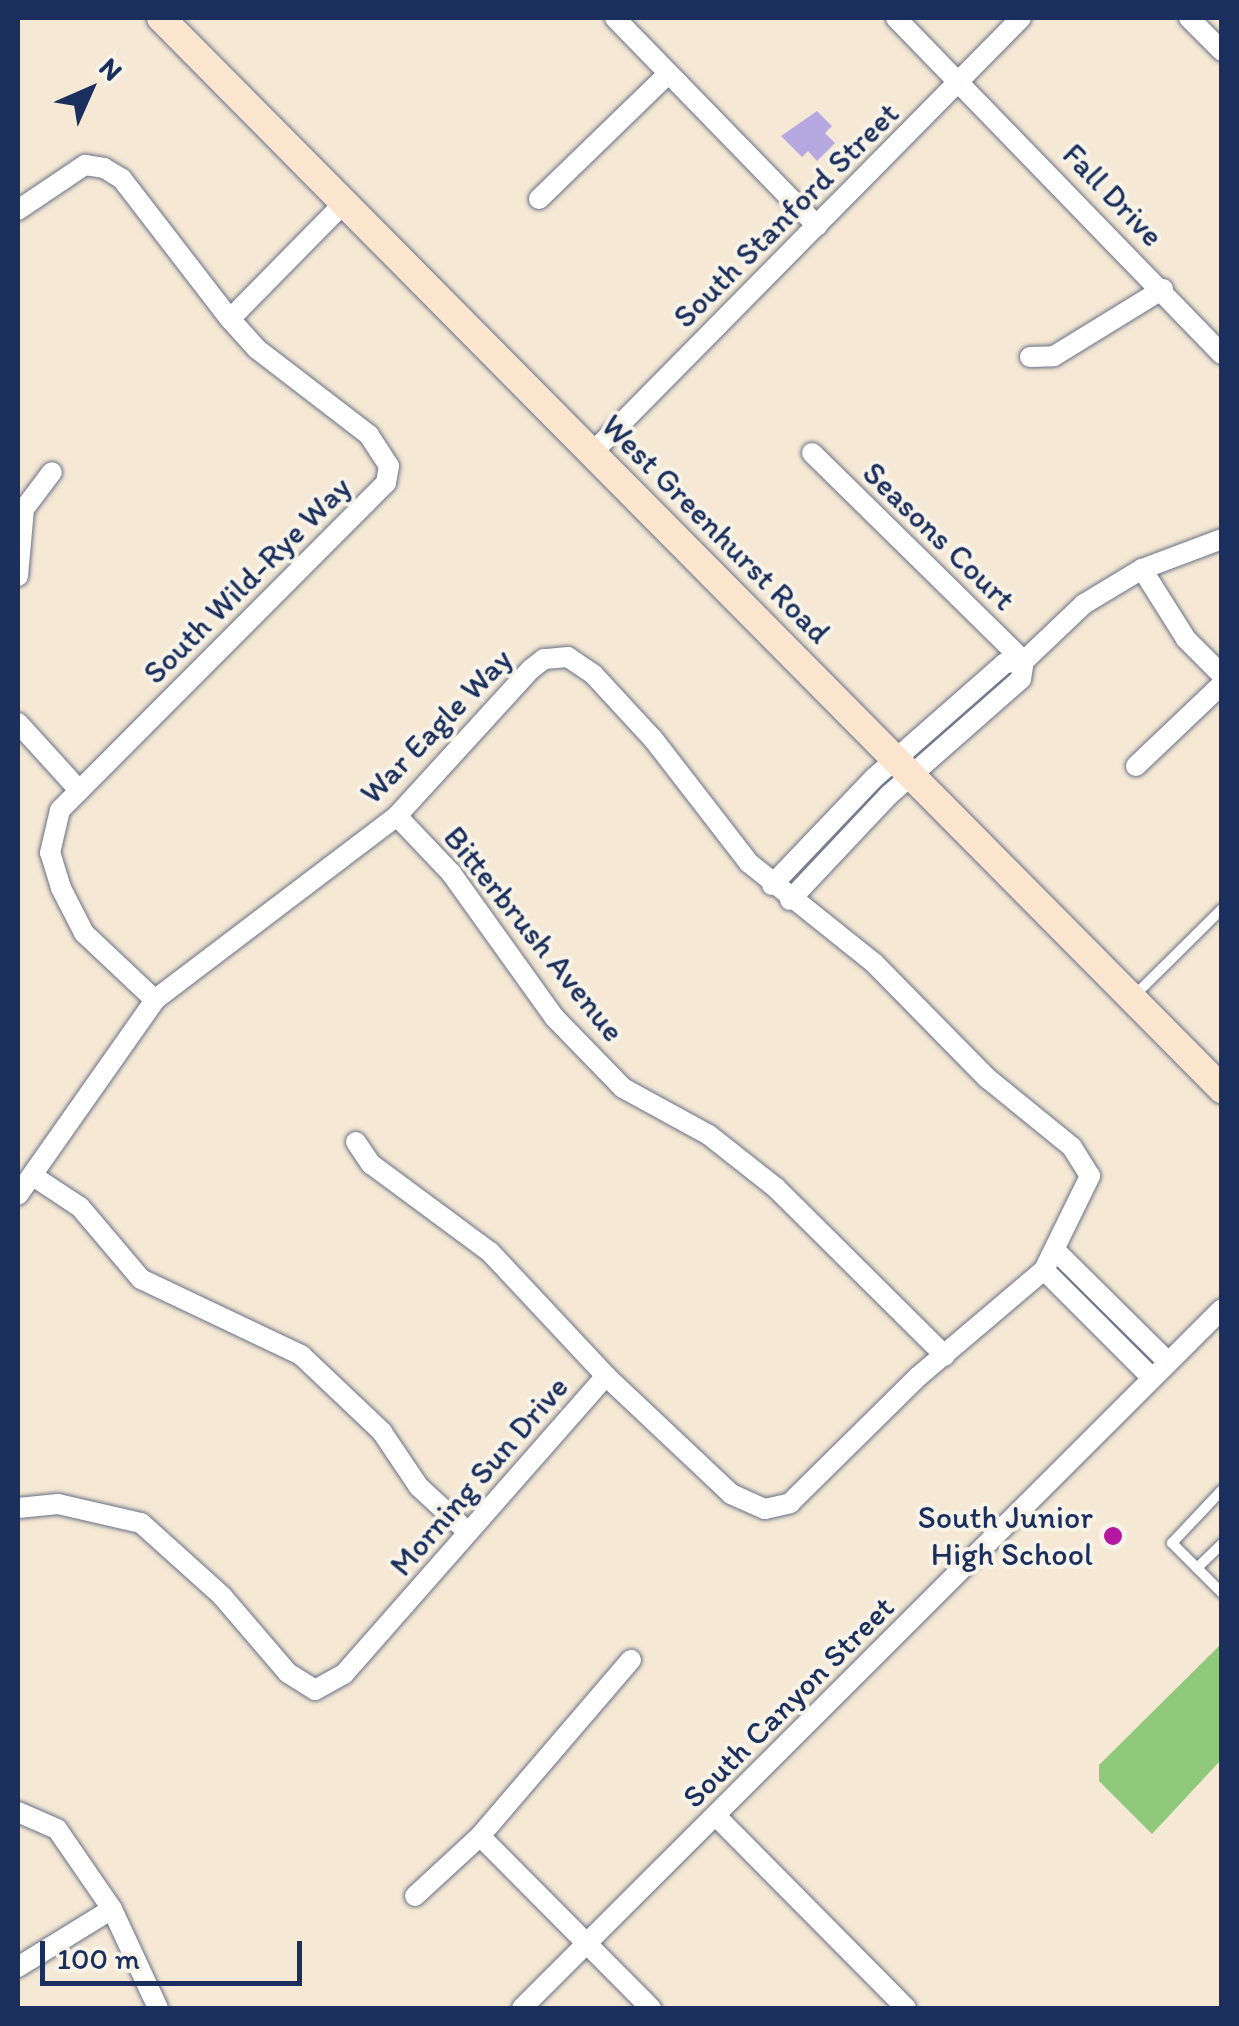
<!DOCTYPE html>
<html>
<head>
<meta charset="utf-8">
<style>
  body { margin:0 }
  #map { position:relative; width:1239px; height:2026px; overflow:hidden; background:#f5e8d4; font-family:Itim,sans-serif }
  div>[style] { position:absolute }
  .green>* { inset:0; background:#90c87c }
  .building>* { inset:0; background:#b6a9e2 }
  .roads { filter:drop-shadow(0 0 2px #677087) drop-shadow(0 0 2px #677087) }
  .service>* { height:10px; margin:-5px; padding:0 5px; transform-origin:5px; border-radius:5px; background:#fff }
  .minor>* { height:20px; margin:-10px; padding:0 10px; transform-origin:10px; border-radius:10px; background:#fff }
  .secondary>* { height:28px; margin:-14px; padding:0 14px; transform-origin:14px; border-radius:14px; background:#fce5cf }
  .dots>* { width:28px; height:28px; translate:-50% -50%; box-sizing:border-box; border:5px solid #f7f3e8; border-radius:50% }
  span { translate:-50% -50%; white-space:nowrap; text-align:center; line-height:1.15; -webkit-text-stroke:8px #f7f3e8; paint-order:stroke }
  .street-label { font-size:32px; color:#1b2f5e }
  .poi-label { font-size:32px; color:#1b2f5e }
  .right { translate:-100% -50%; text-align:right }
  .frame { position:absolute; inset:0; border:20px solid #1b2f5e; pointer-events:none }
  .north { position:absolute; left:40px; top:40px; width:100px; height:100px; -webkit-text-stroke:8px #f7f3e8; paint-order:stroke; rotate:45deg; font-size:28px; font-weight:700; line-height:40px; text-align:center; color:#1b2f5e }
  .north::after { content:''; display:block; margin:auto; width:35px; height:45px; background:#1b2f5e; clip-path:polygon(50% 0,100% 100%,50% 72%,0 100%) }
  .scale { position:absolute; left:40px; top:1941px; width:262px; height:45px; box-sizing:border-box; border:5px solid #1b2f5e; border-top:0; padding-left:12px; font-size:30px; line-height:35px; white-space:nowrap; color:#1b2f5e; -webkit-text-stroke:8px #f7f3e8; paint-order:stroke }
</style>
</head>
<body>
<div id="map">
  <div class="green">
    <i style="clip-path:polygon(1221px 1644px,1221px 1760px,1152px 1834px,1099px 1781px,1099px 1765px)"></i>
  </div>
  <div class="building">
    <i style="clip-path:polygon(817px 111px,832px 126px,825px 133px,835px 143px,817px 161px,808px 151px,802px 157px,781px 136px)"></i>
  </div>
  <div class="roads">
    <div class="service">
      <i style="left:1133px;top:997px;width:125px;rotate:-44.7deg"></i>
      <i style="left:1222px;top:1490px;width:73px;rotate:133.3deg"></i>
      <i style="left:1172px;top:1543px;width:71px;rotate:45deg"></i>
      <i style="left:1197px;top:1568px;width:35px;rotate:-44deg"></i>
    </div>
    <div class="minor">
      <i style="left:615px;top:18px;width:290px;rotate:45.8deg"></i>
      <i style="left:896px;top:18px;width:468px;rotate:45.9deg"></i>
      <i style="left:1189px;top:18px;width:47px;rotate:45deg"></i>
      <i style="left:539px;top:199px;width:178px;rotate:-44.1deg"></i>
      <i style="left:18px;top:210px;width:81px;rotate:-33.9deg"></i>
      <i style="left:85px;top:165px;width:19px;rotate:9deg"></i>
      <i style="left:104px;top:168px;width:21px;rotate:31deg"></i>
      <i style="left:122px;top:179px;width:177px;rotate:52.4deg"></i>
      <i style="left:1030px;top:357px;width:24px;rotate:-2deg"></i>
      <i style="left:1054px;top:356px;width:128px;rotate:-31.6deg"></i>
      <i style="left:592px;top:453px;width:611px;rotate:-45.4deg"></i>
      <i style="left:812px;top:453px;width:297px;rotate:44.5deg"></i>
      <i style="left:1142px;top:569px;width:83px;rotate:57.8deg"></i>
      <i style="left:1186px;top:639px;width:51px;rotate:45deg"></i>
      <i style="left:18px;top:576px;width:67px;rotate:-84.9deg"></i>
      <i style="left:24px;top:509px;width:46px;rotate:-52.9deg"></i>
      <i style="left:18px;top:723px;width:91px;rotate:47.7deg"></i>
      <i style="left:1136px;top:766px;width:119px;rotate:-43.6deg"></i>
      <i style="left:397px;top:816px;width:79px;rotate:46.5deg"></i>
      <i style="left:451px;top:873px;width:177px;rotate:54.4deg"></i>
      <i style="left:554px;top:1017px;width:99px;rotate:45.8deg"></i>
      <i style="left:623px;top:1088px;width:98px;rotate:28.7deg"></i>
      <i style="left:709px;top:1135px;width:85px;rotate:38.3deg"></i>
      <i style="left:776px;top:1188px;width:238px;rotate:44.8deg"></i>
      <i style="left:772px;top:885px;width:148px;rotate:-46.4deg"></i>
      <i style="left:874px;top:778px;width:174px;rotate:-41.3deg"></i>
      <i style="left:1005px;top:663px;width:19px;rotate:-6deg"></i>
      <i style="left:1024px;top:661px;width:83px;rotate:-43.5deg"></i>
      <i style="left:1084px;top:604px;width:68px;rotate:-31.1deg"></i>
      <i style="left:1142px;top:569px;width:85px;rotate:-20.6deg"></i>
      <i style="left:790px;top:900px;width:144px;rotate:-46.7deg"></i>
      <i style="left:889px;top:795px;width:176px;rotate:-41.3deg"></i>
      <i style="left:1021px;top:679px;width:18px;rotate:-81deg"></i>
      <i style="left:356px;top:1142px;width:27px;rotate:56deg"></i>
      <i style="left:371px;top:1164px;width:148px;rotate:36.5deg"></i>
      <i style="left:490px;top:1252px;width:170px;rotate:46.9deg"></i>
      <i style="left:33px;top:1176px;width:56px;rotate:33.4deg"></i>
      <i style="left:80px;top:1207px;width:94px;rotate:49.7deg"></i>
      <i style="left:141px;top:1279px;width:177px;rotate:25.4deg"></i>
      <i style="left:301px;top:1355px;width:112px;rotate:43.5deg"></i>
      <i style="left:382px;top:1432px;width:66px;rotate:56.1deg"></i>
      <i style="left:419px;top:1487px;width:67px;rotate:42.6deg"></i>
      <i style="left:18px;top:1195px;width:238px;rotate:-54.9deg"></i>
      <i style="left:155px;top:1000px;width:98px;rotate:-136.7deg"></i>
      <i style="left:84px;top:933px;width:51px;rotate:-117.1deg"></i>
      <i style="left:61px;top:888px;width:37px;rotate:-107deg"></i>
      <i style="left:50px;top:853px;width:44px;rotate:-76.9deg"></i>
      <i style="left:60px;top:810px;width:462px;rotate:-45.1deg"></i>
      <i style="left:386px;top:483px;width:17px;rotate:-80deg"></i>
      <i style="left:389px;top:466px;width:37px;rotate:-123deg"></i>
      <i style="left:369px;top:435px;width:141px;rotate:-142.5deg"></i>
      <i style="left:257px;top:349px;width:40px;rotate:-132deg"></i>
      <i style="left:230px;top:319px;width:163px;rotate:-45.5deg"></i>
      <i style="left:1058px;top:1253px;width:155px;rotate:44.7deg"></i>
      <i style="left:1044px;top:1270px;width:153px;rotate:45deg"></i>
      <i style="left:18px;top:1508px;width:40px;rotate:-5.7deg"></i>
      <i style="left:58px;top:1504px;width:85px;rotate:12.9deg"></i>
      <i style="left:141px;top:1523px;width:109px;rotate:42deg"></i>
      <i style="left:222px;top:1596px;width:101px;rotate:49.4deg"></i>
      <i style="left:288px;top:1673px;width:32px;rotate:32deg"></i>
      <i style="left:315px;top:1690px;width:33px;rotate:-29deg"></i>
      <i style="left:344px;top:1674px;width:397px;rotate:-48.7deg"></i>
      <i style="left:606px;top:1376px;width:172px;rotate:43.3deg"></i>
      <i style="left:731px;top:1494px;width:37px;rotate:24deg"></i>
      <i style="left:765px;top:1509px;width:26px;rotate:-13deg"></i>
      <i style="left:790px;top:1503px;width:181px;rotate:-44.6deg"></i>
      <i style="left:919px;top:1376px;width:164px;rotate:-40.3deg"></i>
      <i style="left:1044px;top:1270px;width:105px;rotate:-63.9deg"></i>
      <i style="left:1090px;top:1176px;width:34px;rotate:-122deg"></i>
      <i style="left:1072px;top:1147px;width:109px;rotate:-140.9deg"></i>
      <i style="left:987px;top:1078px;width:161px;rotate:-134.5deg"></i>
      <i style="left:874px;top:963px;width:160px;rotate:-141.3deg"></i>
      <i style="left:749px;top:863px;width:157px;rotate:-127.7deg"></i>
      <i style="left:653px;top:739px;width:88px;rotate:-132.7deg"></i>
      <i style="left:593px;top:674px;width:30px;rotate:-146deg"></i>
      <i style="left:568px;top:657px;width:24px;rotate:175deg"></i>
      <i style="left:544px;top:659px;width:16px;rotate:142deg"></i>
      <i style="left:531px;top:669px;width:199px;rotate:132.4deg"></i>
      <i style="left:397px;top:816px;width:304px;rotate:142.8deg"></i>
      <i style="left:18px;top:1812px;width:43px;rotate:23.6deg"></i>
      <i style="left:57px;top:1829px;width:97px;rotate:55.5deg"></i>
      <i style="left:112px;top:1909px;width:109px;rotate:65.1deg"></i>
      <i style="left:716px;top:1816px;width:270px;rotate:45.3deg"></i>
      <i style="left:480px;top:1836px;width:243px;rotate:45.2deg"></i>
      <i style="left:415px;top:1896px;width:88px;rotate:-42.7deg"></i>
      <i style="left:480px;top:1836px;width:232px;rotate:-49.4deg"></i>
      <i style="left:18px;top:1967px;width:110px;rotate:-31.7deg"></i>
      <i style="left:522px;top:2008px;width:989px;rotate:-44.96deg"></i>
    </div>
    <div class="secondary">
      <i style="left:161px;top:18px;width:1508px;rotate:45.27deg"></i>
    </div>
  </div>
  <div class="dots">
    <i style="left:1113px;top:1536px;background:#b5179e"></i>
  </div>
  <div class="street-label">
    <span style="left:1113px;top:195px;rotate:46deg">Fall Drive</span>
    <span style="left:786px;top:215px;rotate:-45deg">South Stanford Street</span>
    <span style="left:716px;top:529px;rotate:45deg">West Greenhurst Road</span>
    <span style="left:939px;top:536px;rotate:44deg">Seasons Court</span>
    <span style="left:247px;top:580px;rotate:-45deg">South Wild-Rye Way</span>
    <span style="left:436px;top:726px;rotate:-46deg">War Eagle Way</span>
    <span style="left:534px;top:934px;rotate:51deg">Bitterbrush Avenue</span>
    <span style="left:479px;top:1476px;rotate:-49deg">Morning Sun Drive</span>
    <span style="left:788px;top:1702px;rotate:-45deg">South Canyon Street</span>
  </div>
  <div class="poi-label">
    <span class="right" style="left:1093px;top:1536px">South Junior<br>High School</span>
  </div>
  <div class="frame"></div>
  <div class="north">N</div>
  <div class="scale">100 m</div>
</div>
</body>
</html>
